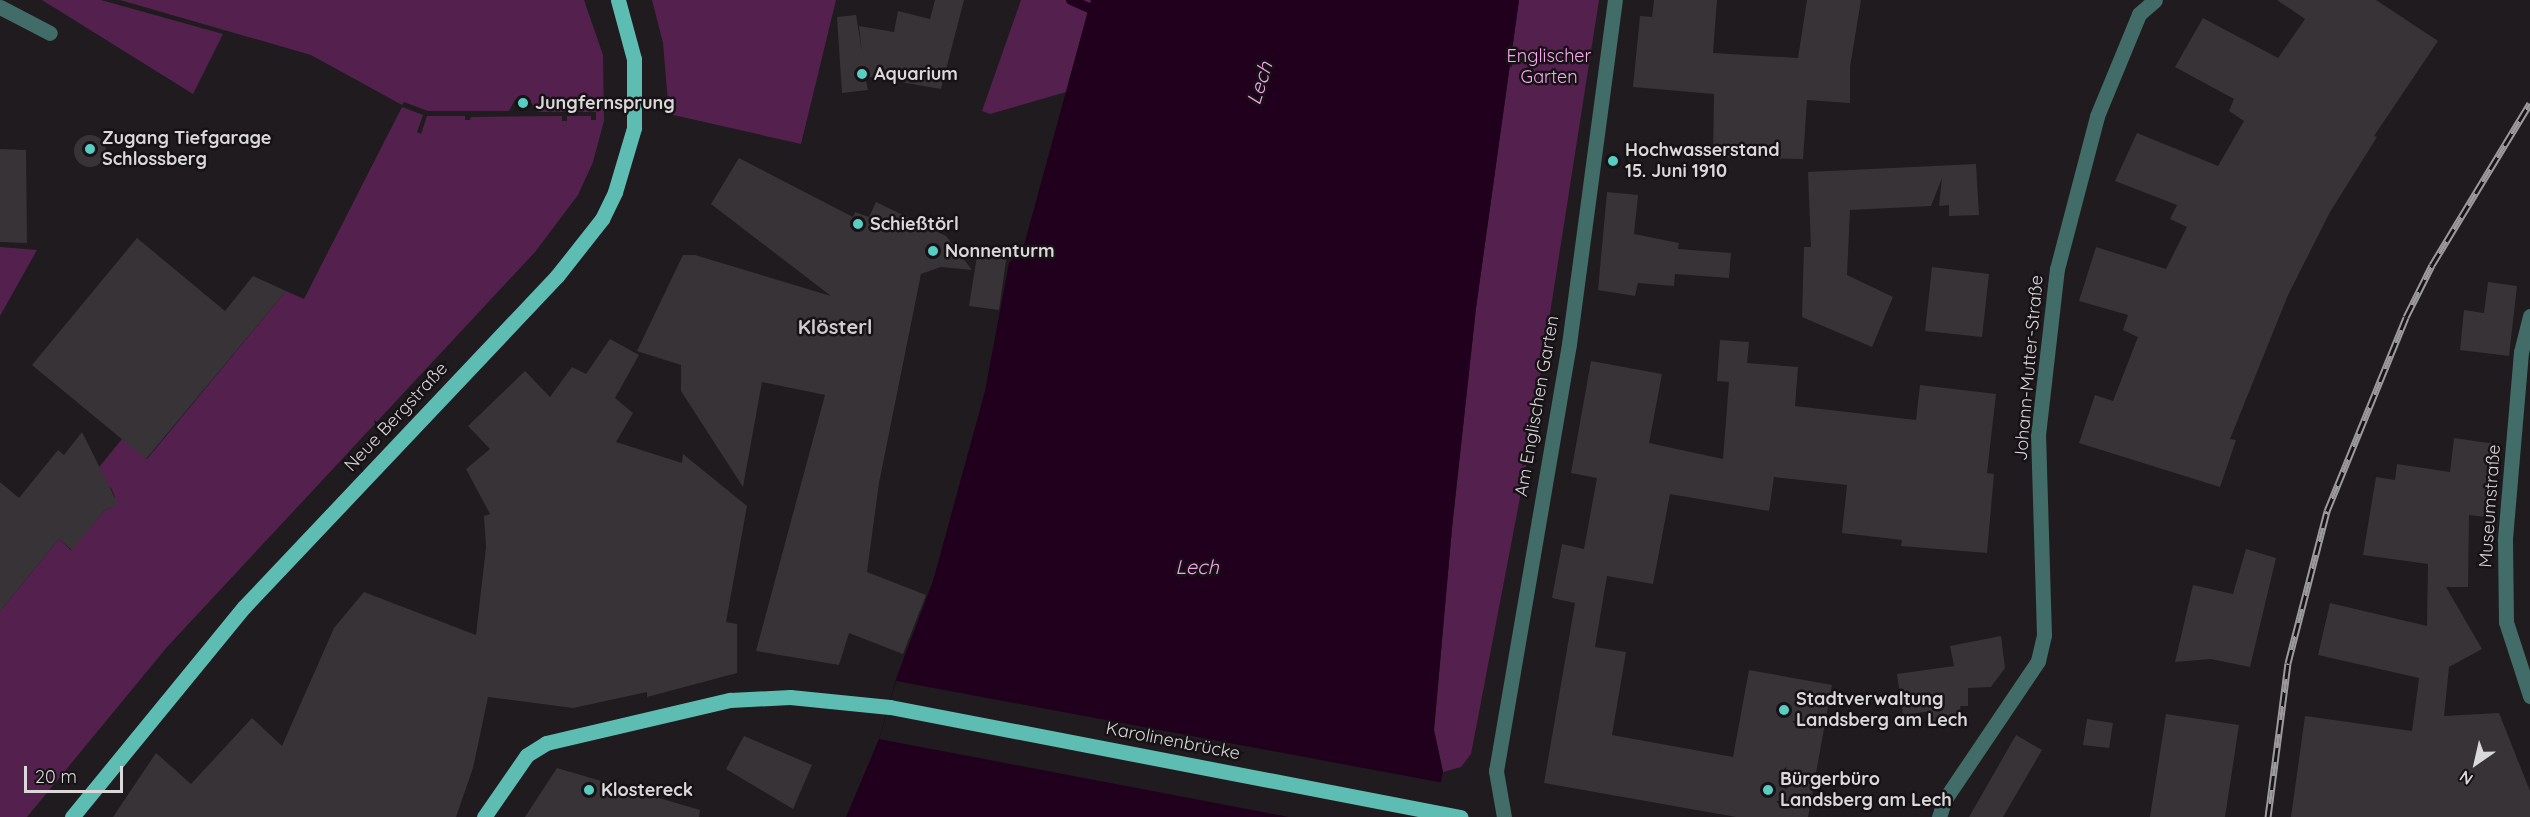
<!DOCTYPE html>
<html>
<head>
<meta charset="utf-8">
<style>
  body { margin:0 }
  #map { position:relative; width:2530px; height:817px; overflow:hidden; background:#1f1b1e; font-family:Quicksand,sans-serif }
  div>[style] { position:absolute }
  .green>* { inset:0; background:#54214f }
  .water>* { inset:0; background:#21001e }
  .pier>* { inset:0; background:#1f1b1e }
  .stream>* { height:10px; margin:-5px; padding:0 5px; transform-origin:5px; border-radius:5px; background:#21001e }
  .building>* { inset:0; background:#383337 }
  .round { border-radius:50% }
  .minor>* { height:15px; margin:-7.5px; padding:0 7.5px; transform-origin:7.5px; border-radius:7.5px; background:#416c67 }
  .major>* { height:15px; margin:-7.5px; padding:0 7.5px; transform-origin:7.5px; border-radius:7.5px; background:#5dbdb2 }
  .rail>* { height:7px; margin-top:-3.5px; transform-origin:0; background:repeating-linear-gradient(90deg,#161215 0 14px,#9d9a9c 0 28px); box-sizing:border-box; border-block:2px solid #9d9a9c }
  .dots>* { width:16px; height:16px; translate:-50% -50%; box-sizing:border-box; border:3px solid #161215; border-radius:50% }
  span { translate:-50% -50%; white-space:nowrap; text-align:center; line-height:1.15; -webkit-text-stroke:5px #161215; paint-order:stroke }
  .park-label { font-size:18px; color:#fea7f2 }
  .poi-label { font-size:18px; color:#dbd8da; font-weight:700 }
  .left { translate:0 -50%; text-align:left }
  .street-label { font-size:18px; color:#dbd8da }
  .water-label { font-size:20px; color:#f7a1ec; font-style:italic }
  .neighbourhood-label { font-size:20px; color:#d1cbd0; font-weight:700 }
  .north { position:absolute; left:2446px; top:733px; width:60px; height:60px; -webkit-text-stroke:4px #161215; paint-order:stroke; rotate:214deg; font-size:16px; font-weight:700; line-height:24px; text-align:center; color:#dbd8da }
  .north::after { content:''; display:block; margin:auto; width:21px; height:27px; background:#dbd8da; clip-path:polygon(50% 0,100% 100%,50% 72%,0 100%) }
  .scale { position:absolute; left:24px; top:766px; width:99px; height:27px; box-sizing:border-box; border:3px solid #dbd8da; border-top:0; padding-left:8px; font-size:18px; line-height:21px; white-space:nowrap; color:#dbd8da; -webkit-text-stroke:4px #161215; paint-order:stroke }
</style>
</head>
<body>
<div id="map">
  <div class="green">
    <i style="clip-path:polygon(42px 0,101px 0,223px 34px,193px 94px)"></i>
    <i style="clip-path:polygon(120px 0,584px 0,603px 55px,604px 121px,593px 162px,578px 195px,535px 252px,167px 647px,27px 817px,0 817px,0 611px,59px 539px,71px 550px,104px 511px,112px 507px,115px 497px,111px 488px,91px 477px,122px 439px,147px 459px,286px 291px,304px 299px,402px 107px,423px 115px,417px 132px,421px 134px,427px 116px,465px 116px,465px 120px,470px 120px,471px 117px,562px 116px,562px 121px,567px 121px,567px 116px,591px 116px,591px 120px,596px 120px,596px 112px,538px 112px,527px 97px,515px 100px,509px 111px,428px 111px,404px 102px,402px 105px,311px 55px)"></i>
    <i style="clip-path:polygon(652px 0,836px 0,801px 144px,669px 114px,663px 43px)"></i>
    <i style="clip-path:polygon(1021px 0,1091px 0,1066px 92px,990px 114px,982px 111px)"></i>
    <i style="clip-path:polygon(1519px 0,1599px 0,1527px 461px,1471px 754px,1461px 767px,1443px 772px,1434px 730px,1452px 528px,1476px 308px)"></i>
    <i style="clip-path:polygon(0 247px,37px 250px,0 316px)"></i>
  </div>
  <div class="water">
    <i style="clip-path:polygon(1091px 0,1519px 0,1476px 308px,1452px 528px,1434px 730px,1443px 772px,1434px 817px,846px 817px,879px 739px,897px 676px,933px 581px,985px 391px,1009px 263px,1024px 245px)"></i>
  </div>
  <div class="pier">
    <i style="clip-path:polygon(896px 681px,1444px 783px,1437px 817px,1289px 817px,879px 739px)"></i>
  </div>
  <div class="stream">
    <i style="left:1071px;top:0;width:32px;rotate:24deg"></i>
  </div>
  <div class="building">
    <i style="clip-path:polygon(935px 0,964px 0,941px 89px,865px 76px,868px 90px,842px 93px,837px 17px,856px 15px,862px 52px,859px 26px,894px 32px,898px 11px,930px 19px)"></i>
    <i style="clip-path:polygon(1654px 0,1717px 0,1713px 53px,1798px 58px,1807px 0,1861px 0,1850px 67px,1850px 103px,1807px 100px,1803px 159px,1713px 157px,1714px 94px,1633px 87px,1640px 16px,1652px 17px)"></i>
    <i style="clip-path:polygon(2277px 0,2376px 0,2438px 41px,2374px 136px,2377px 137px,2330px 212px,2288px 295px,2230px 439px,2236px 440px,2220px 487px,2079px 443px,2095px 395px,2113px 401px,2138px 337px,2123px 330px,2128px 315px,2079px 301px,2096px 247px,2166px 269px,2187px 227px,2170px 219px,2177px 205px,2115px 181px,2137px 133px,2218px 166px,2244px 121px,2229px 111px,2234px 99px,2175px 67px,2203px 18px,2278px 58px,2305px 19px)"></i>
    <i class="round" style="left:74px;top:135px;width:32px;height:32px"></i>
    <i style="clip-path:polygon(0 149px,26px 150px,27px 243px,0 242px)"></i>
    <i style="clip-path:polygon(739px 158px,853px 217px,855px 212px,869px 217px,876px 202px,946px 236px,972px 270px,941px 267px,921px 274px,879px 483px,867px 572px,926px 595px,903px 654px,849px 633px,839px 665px,756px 651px,825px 395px,762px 382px,743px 487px,681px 391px,681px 365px,637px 351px,683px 255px,695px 255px,831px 296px,711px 204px)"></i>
    <i style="clip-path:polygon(1976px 164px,1979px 215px,1949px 216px,1949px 205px,1939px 206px,1942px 178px,1931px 206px,1850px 210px,1847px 275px,1893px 297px,1872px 347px,1802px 317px,1804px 247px,1811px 247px,1808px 172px)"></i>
    <i style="clip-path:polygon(1607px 192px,1638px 195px,1634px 234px,1679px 243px,1678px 249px,1731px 253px,1729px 278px,1675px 274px,1674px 286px,1638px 283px,1635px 296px,1598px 290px)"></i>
    <i style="clip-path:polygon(137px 238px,225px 311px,253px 276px,286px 291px,146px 459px,32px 365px)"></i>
    <i style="clip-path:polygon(978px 250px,1007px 253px,999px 310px,969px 306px)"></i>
    <i style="clip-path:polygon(1932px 267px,1989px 274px,1982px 337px,1925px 331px)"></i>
    <i style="clip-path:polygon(2488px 282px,2517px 286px,2509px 356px,2460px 350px,2464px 310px,2484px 313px)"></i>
    <i style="clip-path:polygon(610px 339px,639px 355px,615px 398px,633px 413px,616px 442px,682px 463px,683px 454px,747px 506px,726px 622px,737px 624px,737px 673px,647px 697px,647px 692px,573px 708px,488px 697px,473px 768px,456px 817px,113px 817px,156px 753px,191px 784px,252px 718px,282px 746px,334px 628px,364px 592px,476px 635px,486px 547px,484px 516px,490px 514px,466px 469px,490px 449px,468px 426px,525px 371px,550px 397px,572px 367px,586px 374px)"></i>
    <i style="clip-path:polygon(1720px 340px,1749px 342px,1747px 363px,1798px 367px,1795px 406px,1916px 420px,1920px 385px,1996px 394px,1987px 473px,1994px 474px,1987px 553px,1901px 546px,1902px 540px,1842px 533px,1847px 485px,1774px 477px,1769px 511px,1670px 494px,1653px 584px,1607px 576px,1595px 647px,1626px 652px,1612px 735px,1733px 757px,1749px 670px,1832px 685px,1808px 817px,1736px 817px,1544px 783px,1575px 603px,1552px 598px,1562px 544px,1584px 549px,1597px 478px,1571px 473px,1591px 361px,1662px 374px,1649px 443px,1723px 459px,1729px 382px,1717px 381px)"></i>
    <i style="clip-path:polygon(82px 432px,118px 504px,104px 511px,72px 550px,59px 539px,0 611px,0 482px,19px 498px,58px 450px,64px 455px)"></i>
    <i style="clip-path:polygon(2454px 438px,2496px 444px,2485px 517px,2469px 515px,2468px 587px,2446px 587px,2482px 649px,2449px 667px,2444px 716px,2499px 713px,2530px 791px,2530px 817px,2291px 817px,2305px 716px,2412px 731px,2419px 678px,2318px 655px,2330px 603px,2427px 626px,2428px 564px,2363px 555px,2376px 477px,2395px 480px,2397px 464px,2450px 472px)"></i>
    <i style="clip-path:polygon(2246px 549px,2276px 558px,2250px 667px,2211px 659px,2175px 662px,2193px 585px,2233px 594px)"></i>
    <i style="clip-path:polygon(2001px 636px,2005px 668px,1991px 687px,1968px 688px,1968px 706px,1960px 706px,1962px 719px,1933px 724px,1931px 711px,1903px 715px,1897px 674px,1954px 666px,1950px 646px)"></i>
    <i style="clip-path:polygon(2166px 714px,2239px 725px,2225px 817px,2150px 817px)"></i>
    <i style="clip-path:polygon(2087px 719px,2113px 723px,2109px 748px,2083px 745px)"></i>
    <i style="clip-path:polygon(2016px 735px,2042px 750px,2003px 817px,1969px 817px)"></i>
    <i style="clip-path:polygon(744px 736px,812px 765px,793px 809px,726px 769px)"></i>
    <i style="clip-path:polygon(557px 768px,700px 810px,699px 817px,525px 817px)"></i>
  </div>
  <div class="minor">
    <i style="left:0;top:7px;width:56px;rotate:27.5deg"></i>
    <i style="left:2530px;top:316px;width:37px;rotate:104deg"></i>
    <i style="left:2521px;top:352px;width:189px;rotate:94.9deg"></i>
    <i style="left:2505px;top:540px;width:82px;rotate:89.3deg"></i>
    <i style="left:2506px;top:622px;width:78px;rotate:72deg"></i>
    <i style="left:1504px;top:817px;width:47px;rotate:-99.9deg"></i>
    <i style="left:1496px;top:771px;width:433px;rotate:-80.3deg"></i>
    <i style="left:1569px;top:344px;width:347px;rotate:-82.4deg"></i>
    <i style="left:1939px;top:817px;width:19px;rotate:-72deg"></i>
    <i style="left:1945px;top:799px;width:166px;rotate:-56deg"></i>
    <i style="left:2038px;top:661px;width:27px;rotate:-77deg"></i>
    <i style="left:2044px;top:635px;width:200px;rotate:-91.7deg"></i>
    <i style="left:2038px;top:435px;width:167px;rotate:-83.5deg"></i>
    <i style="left:2057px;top:269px;width:158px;rotate:-75.3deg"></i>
    <i style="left:2097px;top:116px;width:110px;rotate:-67.6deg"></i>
    <i style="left:2139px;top:14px;width:21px;rotate:-41deg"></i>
  </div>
  <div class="major">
    <i style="left:72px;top:817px;width:271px;rotate:-50.7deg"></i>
    <i style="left:244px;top:607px;width:456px;rotate:-46.6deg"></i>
    <i style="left:557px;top:276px;width:73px;rotate:-51.7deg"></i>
    <i style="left:602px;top:219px;width:30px;rotate:-64deg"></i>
    <i style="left:615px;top:192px;width:67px;rotate:-73.5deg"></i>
    <i style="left:634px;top:128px;width:69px;rotate:-90deg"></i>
    <i style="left:634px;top:59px;width:61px;rotate:-105.2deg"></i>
    <i style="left:484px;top:817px;width:75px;rotate:-55.3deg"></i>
    <i style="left:527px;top:755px;width:22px;rotate:-32deg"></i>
    <i style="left:546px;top:743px;width:189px;rotate:-13.2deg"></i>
    <i style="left:730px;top:700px;width:60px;rotate:-2.9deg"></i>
    <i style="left:790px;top:697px;width:100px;rotate:5.7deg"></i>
    <i style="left:890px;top:707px;width:581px;rotate:10.92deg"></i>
  </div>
  <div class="rail">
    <i style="left:2268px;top:817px;width:155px;rotate:-82.6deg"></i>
    <i style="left:2288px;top:663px;width:157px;rotate:-75.6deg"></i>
    <i style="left:2327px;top:511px;width:209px;rotate:-67.8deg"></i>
    <i style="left:2406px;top:317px;width:58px;rotate:-63.4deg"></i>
    <i style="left:2432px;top:265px;width:189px;rotate:-58.8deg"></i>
  </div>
  <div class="dots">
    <i style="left:862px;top:74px;background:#57cec1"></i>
    <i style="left:523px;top:103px;background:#57cec1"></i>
    <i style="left:90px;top:149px;background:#57cec1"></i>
    <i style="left:1613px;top:161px;background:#57cec1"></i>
    <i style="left:858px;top:224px;background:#57cec1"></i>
    <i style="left:933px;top:251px;background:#57cec1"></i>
    <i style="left:1784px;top:710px;background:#57cec1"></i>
    <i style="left:589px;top:790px;background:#57cec1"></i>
    <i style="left:1768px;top:790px;background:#57cec1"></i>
  </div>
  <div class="park-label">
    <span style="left:1549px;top:67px">Englischer<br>Garten</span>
  </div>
  <div class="poi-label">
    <span class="left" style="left:874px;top:74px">Aquarium</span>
    <span class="left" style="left:535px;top:103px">Jungfernsprung</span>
    <span class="left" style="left:102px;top:149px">Zugang Tiefgarage<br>Schlossberg</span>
    <span class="left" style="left:1625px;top:161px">Hochwasserstand<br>15. Juni 1910</span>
    <span class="left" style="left:870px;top:224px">Schießtörl</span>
    <span class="left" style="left:945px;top:251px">Nonnenturm</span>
    <span class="left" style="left:1796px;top:710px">Stadtverwaltung<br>Landsberg am Lech</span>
    <span class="left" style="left:1780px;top:790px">Bürgerbüro<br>Landsberg am Lech</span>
    <span class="left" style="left:601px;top:790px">Klostereck</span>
  </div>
  <div class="street-label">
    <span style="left:2029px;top:368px;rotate:-85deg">Johann-Mutter-Straße</span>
    <span style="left:1537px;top:406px;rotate:-80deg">Am Englischen Garten</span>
    <span style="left:396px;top:417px;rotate:-47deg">Neue Bergstraße</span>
    <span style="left:2490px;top:506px;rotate:-86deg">Museumstraße</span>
    <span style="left:1173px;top:741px;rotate:11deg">Karolinenbrücke</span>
  </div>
  <div class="water-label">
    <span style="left:1259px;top:83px;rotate:-72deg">Lech</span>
    <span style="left:1197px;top:566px">Lech</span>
  </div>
  <div class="neighbourhood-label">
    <span style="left:835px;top:326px">Klösterl</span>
  </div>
  <div class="north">N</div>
  <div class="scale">20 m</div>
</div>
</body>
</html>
